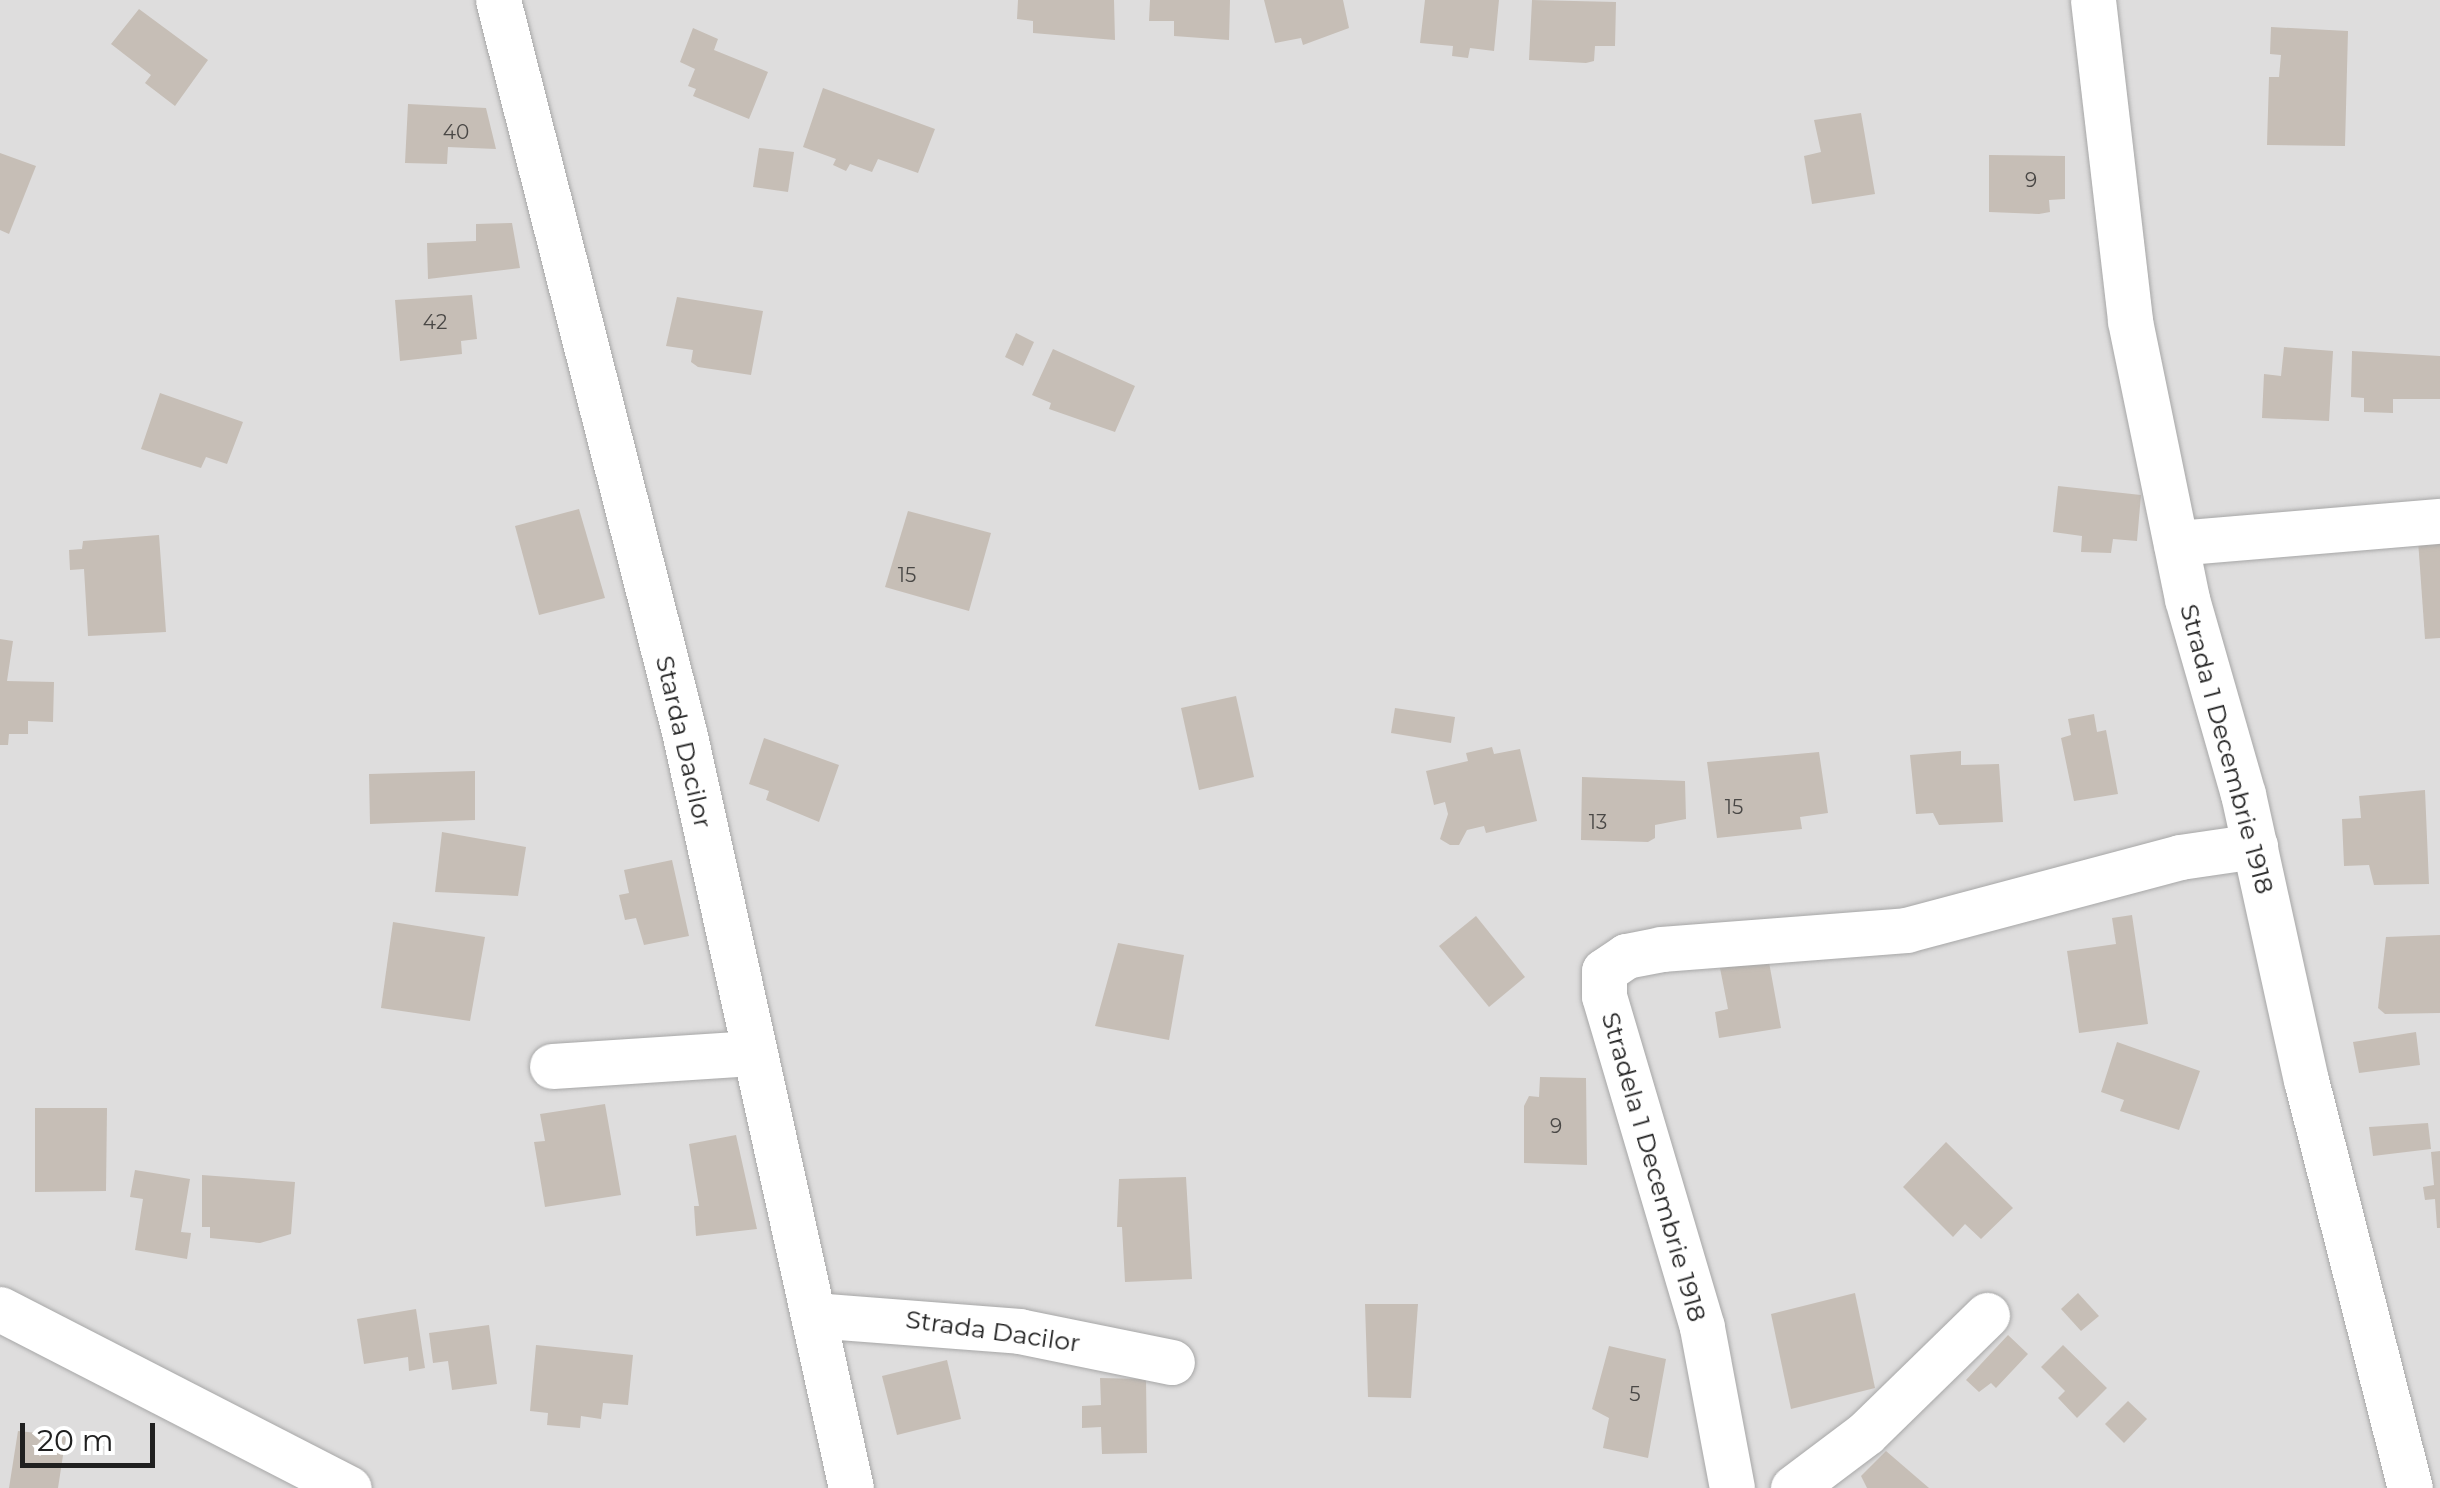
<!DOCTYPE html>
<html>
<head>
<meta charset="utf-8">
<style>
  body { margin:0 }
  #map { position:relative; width:2440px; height:1488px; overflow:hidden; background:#f1eee7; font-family:Montserrat,sans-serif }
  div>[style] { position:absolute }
  .residential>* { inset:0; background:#dedddd }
  .building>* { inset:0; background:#c6beb6 }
  .roads { filter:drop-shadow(0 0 2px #a7a7a7) drop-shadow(0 0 2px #a7a7a7) }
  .minor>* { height:45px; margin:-22.5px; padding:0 22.5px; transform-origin:22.5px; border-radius:22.5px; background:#fff }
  span { translate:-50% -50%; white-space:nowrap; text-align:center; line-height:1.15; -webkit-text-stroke:9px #fff; paint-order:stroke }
  .number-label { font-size:20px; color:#4a4846 }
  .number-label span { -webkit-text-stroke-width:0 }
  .street-label { font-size:25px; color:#202020 }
  .scale { position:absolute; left:20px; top:1423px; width:135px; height:45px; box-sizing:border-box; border:5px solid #202020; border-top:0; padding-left:12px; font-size:30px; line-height:35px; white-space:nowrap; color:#202020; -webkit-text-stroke:8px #fff; paint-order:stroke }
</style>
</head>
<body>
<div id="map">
  <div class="residential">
    <i style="clip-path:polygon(0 0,2440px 0,2440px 1488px,0 1488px)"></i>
  </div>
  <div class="building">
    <i style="clip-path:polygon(1018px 0,1114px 0,1115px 40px,1033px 33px,1033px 21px,1017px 19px)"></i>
    <i style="clip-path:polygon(1150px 0,1230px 0,1229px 40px,1174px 36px,1174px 21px,1149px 21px)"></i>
    <i style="clip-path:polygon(1264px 0,1343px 0,1349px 28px,1303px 45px,1301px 38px,1275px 43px)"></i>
    <i style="clip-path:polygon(1425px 0,1499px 0,1494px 51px,1470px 48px,1468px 58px,1452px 56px,1453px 46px,1420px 43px)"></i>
    <i style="clip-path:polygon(1532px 0,1616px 2px,1615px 46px,1595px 46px,1594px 61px,1586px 63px,1529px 60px)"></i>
    <i style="clip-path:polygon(139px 9px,208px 60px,175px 106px,145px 83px,151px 75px,111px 44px)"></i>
    <i style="clip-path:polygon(2271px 27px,2348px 31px,2345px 146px,2267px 145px,2269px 77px,2279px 77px,2281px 55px,2270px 54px)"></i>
    <i style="clip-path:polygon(693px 28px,718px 39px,714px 50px,768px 72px,749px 119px,693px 96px,696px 89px,688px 86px,695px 69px,680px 62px)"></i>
    <i style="clip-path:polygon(823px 88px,935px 129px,918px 173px,878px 159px,872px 172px,850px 164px,846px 171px,833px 165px,836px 159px,803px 147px)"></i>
    <i style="clip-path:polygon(408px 104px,486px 108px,496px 149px,448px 147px,447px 164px,405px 163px)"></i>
    <i style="clip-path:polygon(1861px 113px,1875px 194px,1812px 204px,1804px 156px,1821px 152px,1814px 120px)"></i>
    <i style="clip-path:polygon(759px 148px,794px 152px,788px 192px,753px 187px)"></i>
    <i style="clip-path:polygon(0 153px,36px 166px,9px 234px,0 230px)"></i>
    <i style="clip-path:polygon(1989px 155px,2065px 156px,2065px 199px,2049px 200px,2050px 212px,2039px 214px,1989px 212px)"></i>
    <i style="clip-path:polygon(512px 223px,520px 268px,428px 279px,427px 243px,476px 241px,476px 224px)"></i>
    <i style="clip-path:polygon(472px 295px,477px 339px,461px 341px,462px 354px,400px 361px,395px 300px)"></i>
    <i style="clip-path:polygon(677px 297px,763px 311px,751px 375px,698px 367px,691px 362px,693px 350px,666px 346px)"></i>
    <i style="clip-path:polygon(1016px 333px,1034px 342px,1023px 366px,1005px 357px)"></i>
    <i style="clip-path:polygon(2284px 347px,2333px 351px,2329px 421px,2262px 418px,2264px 374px,2281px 376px)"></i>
    <i style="clip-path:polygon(1053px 349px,1135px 386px,1115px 432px,1049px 409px,1051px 403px,1032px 395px)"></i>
    <i style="clip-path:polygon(2352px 351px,2440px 356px,2440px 399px,2393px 399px,2393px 413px,2364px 412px,2364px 398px,2351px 397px)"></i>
    <i style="clip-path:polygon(160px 393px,243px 422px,227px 464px,206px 457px,201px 468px,141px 449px)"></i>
    <i style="clip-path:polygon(2058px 486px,2141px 495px,2137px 541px,2113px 539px,2111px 553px,2081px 552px,2082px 536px,2053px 532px)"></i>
    <i style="clip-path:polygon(579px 509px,605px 598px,539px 615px,515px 526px)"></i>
    <i style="clip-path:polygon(908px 511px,991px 533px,969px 611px,885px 587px)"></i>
    <i style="clip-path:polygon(159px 535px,166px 632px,88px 636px,84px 569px,70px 570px,69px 550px,82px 549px,83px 541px)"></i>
    <i style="clip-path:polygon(2440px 536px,2440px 638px,2425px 639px,2418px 540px)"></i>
    <i style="clip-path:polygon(0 639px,13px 641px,7px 681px,54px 682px,53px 722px,28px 721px,28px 734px,9px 734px,8px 745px,0 745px)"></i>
    <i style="clip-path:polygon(1236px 696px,1254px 777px,1199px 790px,1181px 708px)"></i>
    <i style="clip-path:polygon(1395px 708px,1455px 717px,1451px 743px,1391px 733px)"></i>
    <i style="clip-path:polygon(2094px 714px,2097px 732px,2106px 730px,2118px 794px,2074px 801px,2061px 738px,2071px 735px,2068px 719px)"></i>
    <i style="clip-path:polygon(764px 738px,839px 765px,819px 822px,766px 800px,769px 791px,749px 784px)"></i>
    <i style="clip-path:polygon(1492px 747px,1494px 754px,1520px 749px,1537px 821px,1486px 833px,1484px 826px,1467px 830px,1459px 845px,1450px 845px,1440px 839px,1448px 814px,1445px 802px,1434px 805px,1426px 771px,1468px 761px,1466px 753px)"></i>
    <i style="clip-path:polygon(1961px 751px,1961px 765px,1999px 764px,2003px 822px,1939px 825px,1933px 813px,1916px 814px,1910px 755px)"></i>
    <i style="clip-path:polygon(1819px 752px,1828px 813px,1800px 817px,1802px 829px,1717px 838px,1707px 762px)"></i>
    <i style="clip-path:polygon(475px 771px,475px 820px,370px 824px,369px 774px)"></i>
    <i style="clip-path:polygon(1582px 777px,1685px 781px,1686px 819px,1655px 825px,1655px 838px,1648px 842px,1581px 840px)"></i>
    <i style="clip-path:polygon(2425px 790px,2429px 884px,2374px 885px,2369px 865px,2344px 866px,2342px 819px,2361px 818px,2359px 796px)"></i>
    <i style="clip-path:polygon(442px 832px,526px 847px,518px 896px,435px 892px)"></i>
    <i style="clip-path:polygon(672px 860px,689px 936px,644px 945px,636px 918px,625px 920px,619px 895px,629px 893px,624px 870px)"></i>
    <i style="clip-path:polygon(2132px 915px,2148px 1024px,2079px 1033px,2067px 951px,2116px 944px,2112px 918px)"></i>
    <i style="clip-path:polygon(1476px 916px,1525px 977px,1489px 1007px,1439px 946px)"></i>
    <i style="clip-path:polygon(393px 922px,485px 937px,470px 1021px,381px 1008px)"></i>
    <i style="clip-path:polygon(2440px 935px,2440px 1013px,2385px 1014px,2378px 1008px,2386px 937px)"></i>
    <i style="clip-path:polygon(1118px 943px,1184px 955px,1169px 1040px,1095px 1026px)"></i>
    <i style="clip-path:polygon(1769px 962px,1781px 1028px,1719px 1038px,1715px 1012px,1728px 1009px,1720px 968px)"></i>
    <i style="clip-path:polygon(2416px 1032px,2420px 1065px,2359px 1073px,2353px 1042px)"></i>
    <i style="clip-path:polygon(2117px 1042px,2200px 1071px,2179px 1130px,2120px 1111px,2124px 1100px,2101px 1092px)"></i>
    <i style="clip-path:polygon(1540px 1077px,1586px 1078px,1587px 1165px,1524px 1163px,1524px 1106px,1529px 1096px,1539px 1097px)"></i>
    <i style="clip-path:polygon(605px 1104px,621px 1195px,545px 1207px,534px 1142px,545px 1141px,540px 1114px)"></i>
    <i style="clip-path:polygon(35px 1108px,107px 1108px,106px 1191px,35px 1192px)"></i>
    <i style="clip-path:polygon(2428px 1123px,2431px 1149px,2373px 1156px,2369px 1127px)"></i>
    <i style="clip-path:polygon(736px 1135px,757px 1229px,696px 1236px,694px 1206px,699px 1206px,689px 1144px)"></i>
    <i style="clip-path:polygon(1946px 1142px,2013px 1208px,1981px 1239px,1965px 1224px,1953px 1237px,1903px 1187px)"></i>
    <i style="clip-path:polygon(2440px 1151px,2440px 1228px,2437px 1228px,2435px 1199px,2425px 1200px,2423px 1187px,2434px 1185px,2431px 1152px)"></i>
    <i style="clip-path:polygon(135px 1170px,190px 1179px,181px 1232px,191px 1233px,187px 1259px,135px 1250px,143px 1199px,130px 1197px)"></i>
    <i style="clip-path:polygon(202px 1175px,295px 1182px,291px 1234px,260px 1243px,210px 1238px,210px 1227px,202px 1227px)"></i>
    <i style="clip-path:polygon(1186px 1177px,1192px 1279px,1125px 1282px,1122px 1227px,1117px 1227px,1119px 1179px)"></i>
    <i style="clip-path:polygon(1855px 1293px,1875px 1388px,1791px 1409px,1771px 1314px)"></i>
    <i style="clip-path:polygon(2078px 1293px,2099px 1316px,2081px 1331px,2061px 1309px)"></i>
    <i style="clip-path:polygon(1365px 1304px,1418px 1304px,1411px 1398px,1368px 1397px)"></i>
    <i style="clip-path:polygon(416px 1309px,425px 1368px,409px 1371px,408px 1357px,364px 1364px,357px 1319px)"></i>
    <i style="clip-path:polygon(489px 1325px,497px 1384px,452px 1390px,448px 1361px,433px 1363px,429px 1333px)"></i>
    <i style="clip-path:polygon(2008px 1335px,2028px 1354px,1996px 1388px,1991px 1383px,1979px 1392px,1966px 1380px)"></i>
    <i style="clip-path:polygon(536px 1345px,633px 1355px,628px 1405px,603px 1403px,601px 1419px,581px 1416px,580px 1428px,547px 1425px,548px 1413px,530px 1411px)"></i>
    <i style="clip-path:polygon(2063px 1345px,2107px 1388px,2077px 1418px,2058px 1398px,2065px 1391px,2041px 1367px)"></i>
    <i style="clip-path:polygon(1609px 1346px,1666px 1359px,1648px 1458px,1603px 1448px,1609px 1418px,1592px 1409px)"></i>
    <i style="clip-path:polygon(947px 1360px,961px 1419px,897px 1435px,882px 1376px)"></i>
    <i style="clip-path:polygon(1100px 1378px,1146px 1379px,1147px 1453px,1102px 1454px,1101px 1427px,1082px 1428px,1082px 1406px,1101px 1405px)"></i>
    <i style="clip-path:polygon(2128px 1401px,2147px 1419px,2124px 1443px,2105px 1424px)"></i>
    <i style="clip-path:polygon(18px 1431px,66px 1436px,58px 1488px,9px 1488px)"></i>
    <i style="clip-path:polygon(1886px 1451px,1929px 1488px,1867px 1488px,1861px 1476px)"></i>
  </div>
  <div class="roads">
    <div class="minor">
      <i style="left:498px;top:0;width:759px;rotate:75.74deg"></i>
      <i style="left:685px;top:736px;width:770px;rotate:77.55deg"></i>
      <i style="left:2093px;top:0;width:323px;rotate:83.4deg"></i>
      <i style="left:2130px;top:321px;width:284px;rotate:78.4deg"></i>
      <i style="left:2187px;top:599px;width:203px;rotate:74deg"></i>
      <i style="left:2243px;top:794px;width:293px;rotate:77.6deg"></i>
      <i style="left:2306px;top:1080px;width:421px;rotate:75.7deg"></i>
      <i style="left:2176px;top:543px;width:265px;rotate:-4.8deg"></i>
      <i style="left:552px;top:1066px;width:201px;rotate:-3.7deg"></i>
      <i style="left:0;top:1309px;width:392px;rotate:27.2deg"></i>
      <i style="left:813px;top:1315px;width:207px;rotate:4.4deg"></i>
      <i style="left:1019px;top:1331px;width:156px;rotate:11.5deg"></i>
      <i style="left:1732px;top:1488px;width:164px;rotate:-100.6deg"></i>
      <i style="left:1702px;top:1327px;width:345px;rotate:-106.5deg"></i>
      <i style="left:1604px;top:996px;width:25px;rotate:-90deg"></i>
      <i style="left:1604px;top:971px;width:27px;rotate:-34deg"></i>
      <i style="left:1626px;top:956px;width:36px;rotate:-11deg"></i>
      <i style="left:1661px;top:949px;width:246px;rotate:-4.4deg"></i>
      <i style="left:1906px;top:930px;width:284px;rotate:-14.9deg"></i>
      <i style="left:2180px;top:857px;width:76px;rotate:-8.3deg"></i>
      <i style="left:1793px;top:1488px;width:91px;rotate:-37deg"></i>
      <i style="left:1866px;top:1433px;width:169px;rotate:-44.3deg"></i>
    </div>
  </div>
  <div class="number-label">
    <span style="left:456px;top:132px">40</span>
    <span style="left:2031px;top:180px">9</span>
    <span style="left:435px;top:322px">42</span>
    <span style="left:907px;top:575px">15</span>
    <span style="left:1734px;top:807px">15</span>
    <span style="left:1598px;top:822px">13</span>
    <span style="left:1556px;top:1126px">9</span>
    <span style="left:1635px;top:1394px">5</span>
  </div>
  <div class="street-label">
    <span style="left:684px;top:742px;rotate:77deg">Starda Dacilor</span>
    <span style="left:2227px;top:749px;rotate:75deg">Strada 1 Decembrie 1918</span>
    <span style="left:1654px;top:1167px;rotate:74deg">Stradela 1 Decembrie 1918</span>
    <span style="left:993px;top:1331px;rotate:8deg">Strada Dacilor</span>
  </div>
  <div class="scale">20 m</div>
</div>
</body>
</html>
